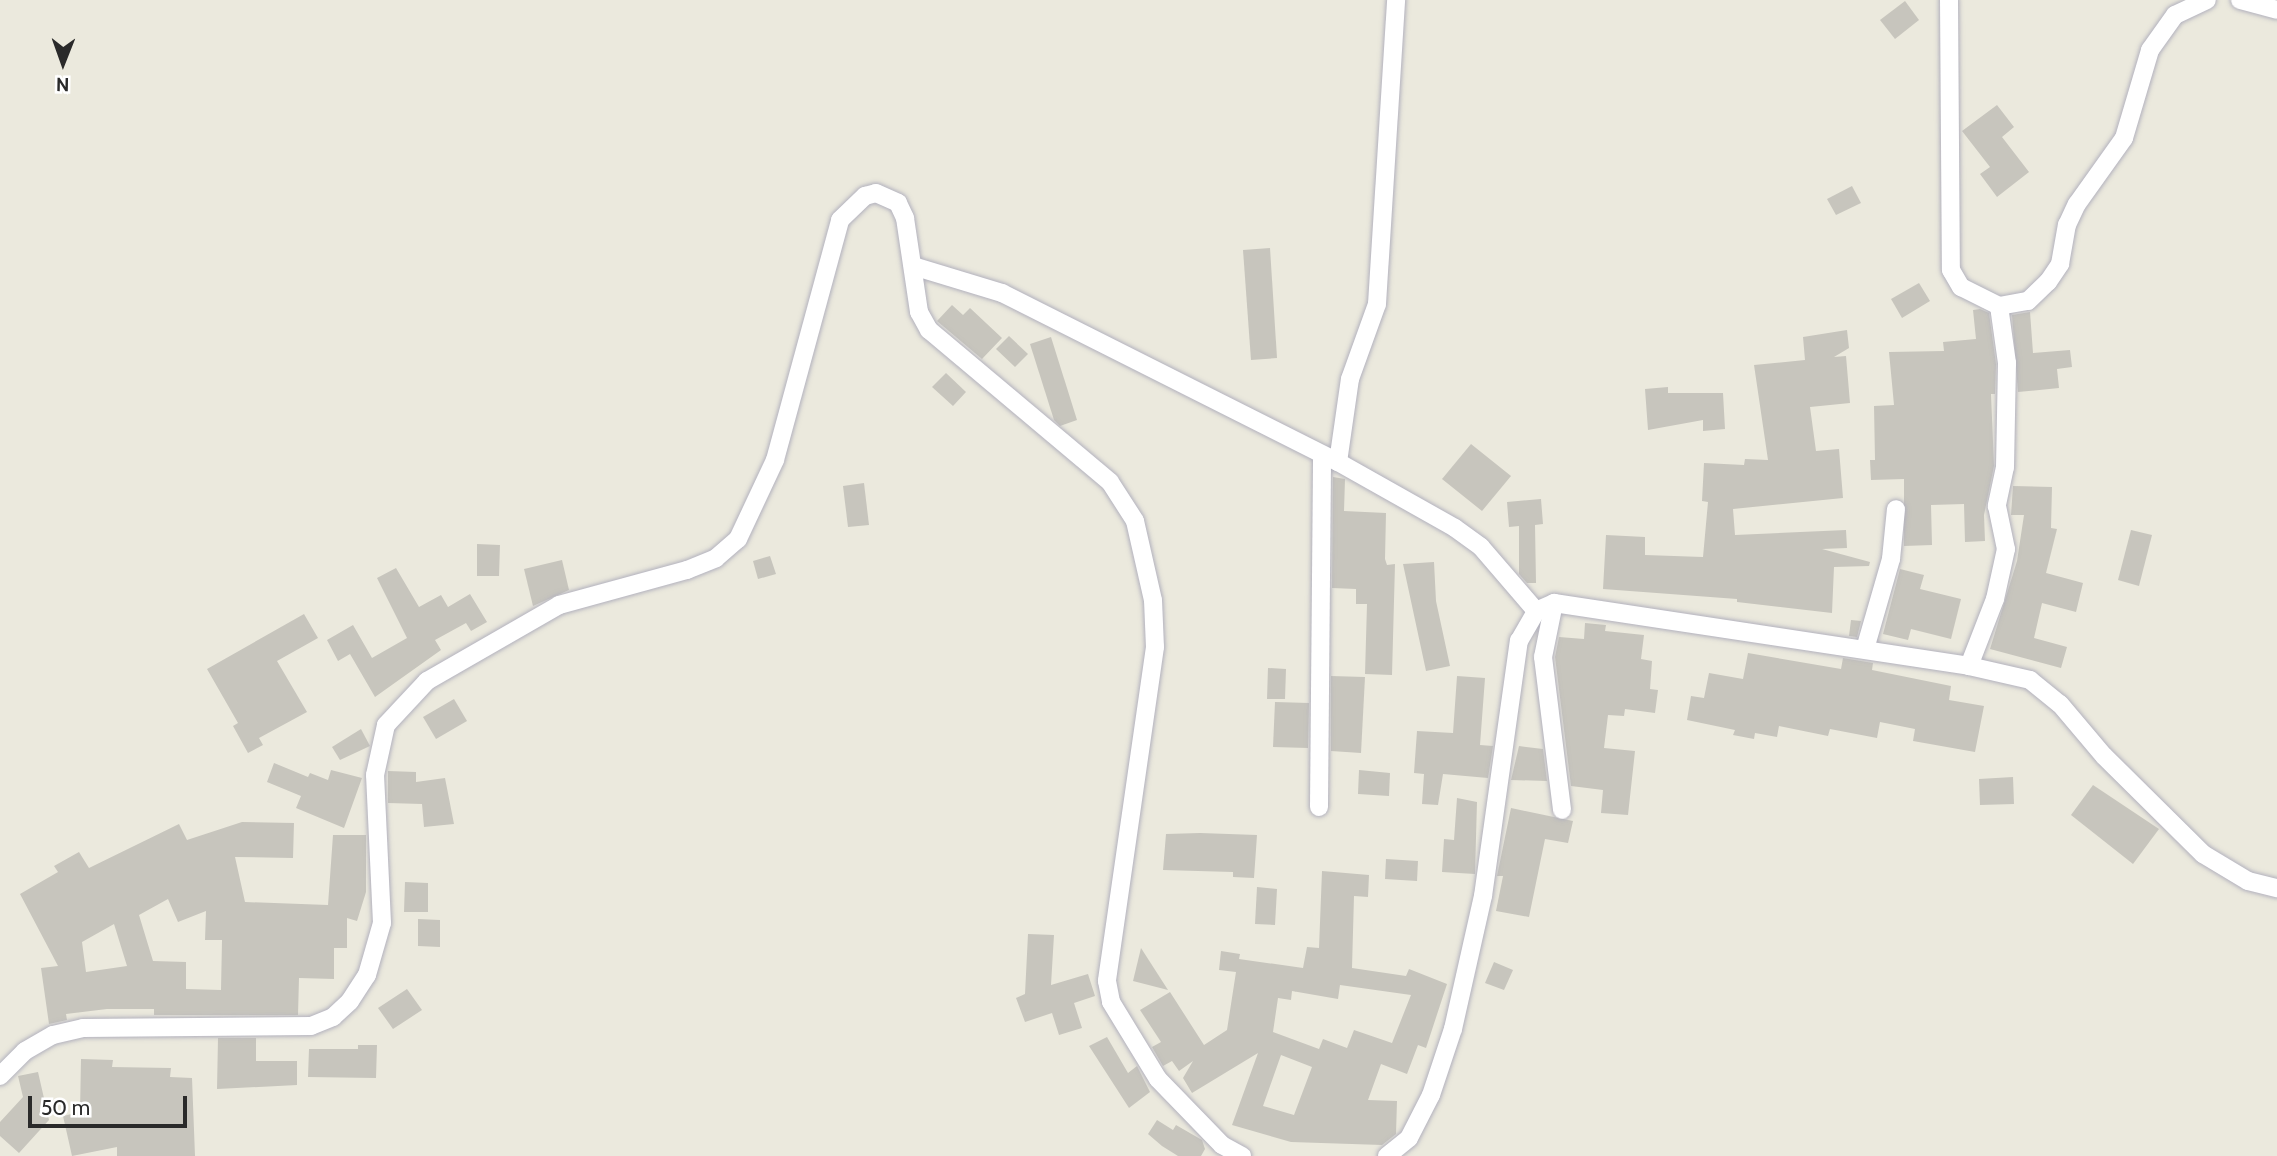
<!DOCTYPE html>
<html>
<head>
<meta charset="utf-8">
<style>
  body { margin:0 }
  #map { position:relative; width:2277px; height:1156px; overflow:hidden; background:#ebe9dd; font-family:Cabin,sans-serif }
  div>[style] { position:absolute }
  .building>* { inset:0; background:#c7c5bd }
  .roads { filter:drop-shadow(0 0 2px #b2b1bd) drop-shadow(0 0 2px #b2b1bd) }
  .street>* { height:18px; margin:-9px; padding:0 9px; transform-origin:9px; border-radius:9px; background:#fff }
  span { translate:-50% -50%; white-space:nowrap; text-align:center; line-height:1.15; -webkit-text-stroke:6px #fff; paint-order:stroke }
  .north { position:absolute; left:28px; top:28px; width:70px; height:70px; -webkit-text-stroke:5px #fff; paint-order:stroke; rotate:181deg; font-size:19px; font-weight:700; line-height:28px; text-align:center; color:#2a2a2a }
  .north::after { content:''; display:block; margin:auto; width:24px; height:32px; background:#2a2a2a; clip-path:polygon(50% 0,100% 100%,50% 72%,0 100%) }
  .scale { position:absolute; left:28px; top:1096px; width:159px; height:32px; box-sizing:border-box; border:4px solid #2a2a2a; border-top:0; padding-left:9px; font-size:21px; line-height:24px; white-space:nowrap; color:#2a2a2a; -webkit-text-stroke:5px #fff; paint-order:stroke }
</style>
</head>
<body>
<div id="map">
  <div class="building">
    <i style="clip-path:polygon(1905px 1px,1919px 20px,1895px 39px,1880px 20px)"></i>
    <i style="clip-path:polygon(1997px 105px,2014px 127px,2002px 137px,2029px 172px,1997px 197px,1980px 174px,1990px 167px,1962px 131px)"></i>
    <i style="clip-path:polygon(1852px 186px,1861px 203px,1836px 215px,1827px 199px)"></i>
    <i style="clip-path:polygon(1270px 248px,1277px 358px,1251px 360px,1243px 250px)"></i>
    <i style="clip-path:polygon(1919px 283px,1930px 301px,1902px 318px,1891px 299px)"></i>
    <i style="clip-path:polygon(952px 305px,963px 315px,970px 308px,1002px 338px,982px 359px,937px 321px)"></i>
    <i style="clip-path:polygon(1980px 309px,1989px 313px,1996px 364px,1995px 394px,1991px 394px,1994px 466px,1984px 515px,1985px 541px,1965px 542px,1964px 504px,1931px 505px,1932px 545px,1904px 546px,1904px 479px,1871px 480px,1870px 460px,1875px 460px,1874px 406px,1894px 405px,1889px 352px,1944px 351px,1943px 342px,1976px 339px,1973px 310px)"></i>
    <i style="clip-path:polygon(2030px 312px,2033px 353px,2070px 350px,2072px 367px,2057px 369px,2059px 388px,2018px 392px,2012px 315px)"></i>
    <i style="clip-path:polygon(1847px 330px,1849px 348px,1834px 357px,1846px 356px,1850px 403px,1810px 407px,1816px 451px,1839px 449px,1843px 498px,1733px 509px,1735px 535px,1846px 530px,1847px 548px,1822px 549px,1870px 562px,1869px 566px,1834px 567px,1832px 613px,1737px 602px,1737px 599px,1603px 589px,1606px 535px,1645px 537px,1645px 555px,1703px 557px,1708px 502px,1702px 501px,1704px 463px,1744px 465px,1745px 459px,1768px 460px,1754px 365px,1805px 360px,1803px 337px)"></i>
    <i style="clip-path:polygon(1009px 336px,1028px 354px,1015px 367px,996px 349px)"></i>
    <i style="clip-path:polygon(1051px 337px,1077px 420px,1060px 426px,1054px 420px,1030px 344px)"></i>
    <i style="clip-path:polygon(946px 373px,966px 392px,953px 406px,932px 387px)"></i>
    <i style="clip-path:polygon(1668px 387px,1668px 393px,1723px 393px,1725px 429px,1703px 431px,1703px 420px,1648px 430px,1645px 389px)"></i>
    <i style="clip-path:polygon(1471px 444px,1511px 476px,1482px 511px,1442px 479px)"></i>
    <i style="clip-path:polygon(1333px 477px,1345px 479px,1344px 511px,1386px 513px,1385px 559px,1387px 565px,1395px 564px,1392px 675px,1365px 674px,1367px 604px,1356px 604px,1356px 589px,1332px 588px)"></i>
    <i style="clip-path:polygon(864px 483px,869px 525px,848px 527px,843px 486px)"></i>
    <i style="clip-path:polygon(2013px 486px,2052px 487px,2051px 528px,2057px 529px,2046px 573px,2083px 583px,2076px 612px,2042px 603px,2034px 638px,2067px 647px,2061px 668px,1990px 649px,2017px 561px,2024px 515px,2011px 515px)"></i>
    <i style="clip-path:polygon(1541px 499px,1543px 524px,1535px 525px,1536px 583px,1527px 583px,1519px 574px,1519px 526px,1509px 527px,1507px 502px)"></i>
    <i style="clip-path:polygon(2131px 530px,2152px 535px,2139px 586px,2118px 580px)"></i>
    <i style="clip-path:polygon(477px 544px,500px 545px,499px 576px,477px 576px)"></i>
    <i style="clip-path:polygon(770px 556px,776px 574px,758px 579px,753px 561px)"></i>
    <i style="clip-path:polygon(562px 560px,569px 590px,533px 606px,524px 569px)"></i>
    <i style="clip-path:polygon(1434px 562px,1436px 601px,1450px 666px,1426px 671px,1403px 564px)"></i>
    <i style="clip-path:polygon(396px 568px,419px 607px,441px 595px,448px 607px,470px 594px,487px 622px,471px 631px,466px 623px,435px 640px,441px 650px,375px 697px,350px 654px,338px 661px,327px 640px,353px 625px,372px 658px,407px 638px,377px 578px)"></i>
    <i style="clip-path:polygon(1900px 569px,1924px 575px,1920px 589px,1961px 599px,1951px 639px,1911px 629px,1908px 640px,1883px 634px)"></i>
    <i style="clip-path:polygon(304px 614px,318px 638px,277px 661px,307px 712px,259px 738px,263px 745px,248px 753px,233px 726px,238px 723px,207px 669px)"></i>
    <i style="clip-path:polygon(1851px 620px,1861px 621px,1857px 637px,1849px 636px)"></i>
    <i style="clip-path:polygon(1585px 623px,1606px 625px,1605px 631px,1644px 635px,1641px 659px,1652px 661px,1650px 689px,1658px 690px,1655px 713px,1625px 709px,1624px 716px,1608px 715px,1604px 748px,1635px 751px,1628px 815px,1601px 813px,1603px 790px,1571px 786px,1555px 657px,1559px 637px,1584px 639px)"></i>
    <i style="clip-path:polygon(1748px 653px,1841px 669px,1843px 658px,1873px 663px,1872px 670px,1951px 686px,1949px 700px,1984px 706px,1975px 752px,1913px 741px,1915px 729px,1880px 722px,1877px 738px,1830px 729px,1828px 736px,1779px 726px,1777px 737px,1755px 733px,1754px 739px,1733px 735px,1735px 730px,1687px 720px,1691px 696px,1704px 698px,1709px 673px,1743px 679px)"></i>
    <i style="clip-path:polygon(1268px 668px,1286px 669px,1285px 699px,1267px 699px)"></i>
    <i style="clip-path:polygon(1331px 676px,1365px 677px,1361px 753px,1331px 751px)"></i>
    <i style="clip-path:polygon(1457px 676px,1485px 678px,1480px 745px,1493px 746px,1488px 778px,1443px 774px,1438px 805px,1422px 804px,1424px 774px,1414px 773px,1417px 731px,1453px 733px)"></i>
    <i style="clip-path:polygon(454px 699px,467px 721px,436px 739px,423px 717px)"></i>
    <i style="clip-path:polygon(1275px 702px,1309px 703px,1308px 748px,1273px 747px)"></i>
    <i style="clip-path:polygon(361px 729px,370px 746px,340px 760px,332px 747px)"></i>
    <i style="clip-path:polygon(1519px 746px,1543px 749px,1547px 781px,1511px 780px)"></i>
    <i style="clip-path:polygon(274px 763px,308px 777px,310px 773px,328px 780px,331px 770px,362px 778px,344px 828px,296px 808px,301px 796px,267px 782px)"></i>
    <i style="clip-path:polygon(1359px 770px,1390px 773px,1389px 796px,1358px 794px)"></i>
    <i style="clip-path:polygon(388px 771px,416px 772px,416px 782px,445px 778px,454px 824px,424px 827px,422px 804px,388px 803px)"></i>
    <i style="clip-path:polygon(2013px 777px,2014px 804px,1980px 805px,1979px 779px)"></i>
    <i style="clip-path:polygon(2093px 785px,2159px 829px,2133px 864px,2071px 815px)"></i>
    <i style="clip-path:polygon(1457px 798px,1477px 802px,1475px 874px,1442px 872px,1444px 839px,1454px 840px)"></i>
    <i style="clip-path:polygon(1511px 808px,1573px 821px,1568px 843px,1545px 839px,1529px 917px,1496px 911px,1503px 876px,1497px 876px)"></i>
    <i style="clip-path:polygon(evenodd,242px 822px,294px 823px,293px 858px,235px 857px,245px 902px,328px 905px,333px 835px,366px 835px,366px 892px,357px 921px,347px 918px,347px 948px,334px 948px,334px 979px,299px 978px,298px 1015px,154px 1015px,154px 1009px,107px 1009px,66px 1014px,67px 1020px,49px 1024px,41px 968px,58px 966px,20px 894px,58px 872px,54px 866px,79px 852px,89px 868px,179px 824px,187px 840px,242px 822px,168px 899px,178px 922px,206px 911px,205px 940px,222px 940px,221px 990px,186px 989px,186px 962px,153px 961px,139px 915px,168px 899px,242px 822px,114px 924px,127px 966px,86px 972px,82px 942px,114px 924px)"></i>
    <i style="clip-path:polygon(1200px 833px,1257px 835px,1254px 878px,1233px 877px,1233px 872px,1163px 870px,1166px 834px)"></i>
    <i style="clip-path:polygon(1386px 859px,1418px 861px,1417px 881px,1385px 879px)"></i>
    <i style="clip-path:polygon(evenodd,1322px 871px,1369px 875px,1368px 897px,1354px 896px,1352px 968px,1406px 976px,1409px 969px,1447px 984px,1426px 1048px,1418px 1045px,1407px 1074px,1381px 1064px,1368px 1100px,1397px 1101px,1396px 1134px,1382px 1145px,1291px 1142px,1232px 1125px,1258px 1053px,1192px 1093px,1183px 1078px,1193px 1061px,1179px 1071px,1172px 1061px,1163px 1066px,1152px 1047px,1161px 1042px,1140px 1010px,1170px 992px,1204px 1045px,1227px 1030px,1236px 972px,1219px 970px,1221px 951px,1240px 954px,1239px 959px,1303px 968px,1307px 947px,1319px 948px,1322px 871px,1340px 985px,1411px 995px,1392px 1043px,1354px 1030px,1347px 1048px,1323px 1039px,1319px 1049px,1273px 1032px,1278px 998px,1291px 1000px,1292px 991px,1338px 999px,1340px 985px,1322px 871px,1281px 1055px,1312px 1067px,1294px 1115px,1263px 1106px,1281px 1055px)"></i>
    <i style="clip-path:polygon(405px 882px,428px 883px,428px 912px,404px 912px)"></i>
    <i style="clip-path:polygon(1257px 887px,1277px 889px,1275px 925px,1255px 924px)"></i>
    <i style="clip-path:polygon(418px 919px,440px 920px,440px 947px,418px 946px)"></i>
    <i style="clip-path:polygon(1028px 934px,1054px 935px,1051px 985px,1088px 974px,1095px 996px,1074px 1003px,1082px 1028px,1059px 1035px,1052px 1013px,1025px 1022px,1016px 998px,1025px 994px)"></i>
    <i style="clip-path:polygon(1141px 948px,1168px 990px,1133px 981px)"></i>
    <i style="clip-path:polygon(1494px 962px,1513px 970px,1504px 990px,1485px 983px)"></i>
    <i style="clip-path:polygon(407px 989px,422px 1010px,393px 1029px,378px 1008px)"></i>
    <i style="clip-path:polygon(1107px 1037px,1128px 1073px,1137px 1066px,1150px 1092px,1129px 1108px,1089px 1046px)"></i>
    <i style="clip-path:polygon(218px 1038px,256px 1038px,256px 1061px,297px 1061px,297px 1085px,217px 1089px)"></i>
    <i style="clip-path:polygon(358px 1045px,377px 1045px,376px 1078px,308px 1077px,309px 1049px,358px 1049px)"></i>
    <i style="clip-path:polygon(81px 1059px,113px 1060px,112px 1067px,171px 1068px,170px 1077px,192px 1078px,195px 1156px,117px 1156px,117px 1147px,72px 1156px,63px 1116px,80px 1112px)"></i>
    <i style="clip-path:polygon(38px 1072px,49px 1120px,19px 1153px,0 1136px,0 1122px,23px 1097px,18px 1076px)"></i>
    <i style="clip-path:polygon(1157px 1120px,1173px 1130px,1176px 1125px,1202px 1140px,1205px 1149px,1201px 1156px,1178px 1156px,1162px 1146px,1148px 1134px)"></i>
  </div>
  <div class="roads">
    <div class="street">
      <i style="left:1949px;top:0;width:270px;rotate:89.6deg"></i>
      <i style="left:1951px;top:270px;width:20px;rotate:60deg"></i>
      <i style="left:1961px;top:287px;width:42px;rotate:26.6deg"></i>
      <i style="left:1999px;top:306px;width:58px;rotate:82deg"></i>
      <i style="left:2007px;top:363px;width:104px;rotate:91.1deg"></i>
      <i style="left:2005px;top:467px;width:40px;rotate:102deg"></i>
      <i style="left:1997px;top:506px;width:44px;rotate:78.2deg"></i>
      <i style="left:2006px;top:549px;width:51px;rotate:102.4deg"></i>
      <i style="left:1995px;top:599px;width:72px;rotate:111.2deg"></i>
      <i style="left:2240px;top:0;width:38px;rotate:15deg"></i>
      <i style="left:913px;top:266px;width:93px;rotate:16.9deg"></i>
      <i style="left:1002px;top:293px;width:376px;rotate:26.7deg"></i>
      <i style="left:1338px;top:462px;width:84px;rotate:-81.8deg"></i>
      <i style="left:1350px;top:379px;width:80px;rotate:-70.2deg"></i>
      <i style="left:1377px;top:304px;width:305px;rotate:-86.4deg"></i>
      <i style="left:1999px;top:306px;width:29px;rotate:-10deg"></i>
      <i style="left:2028px;top:301px;width:28px;rotate:-44deg"></i>
      <i style="left:2048px;top:282px;width:22px;rotate:-56deg"></i>
      <i style="left:2060px;top:264px;width:40px;rotate:-80deg"></i>
      <i style="left:2067px;top:225px;width:23px;rotate:-65deg"></i>
      <i style="left:2077px;top:204px;width:81px;rotate:-54.5deg"></i>
      <i style="left:2124px;top:138px;width:92px;rotate:-73.5deg"></i>
      <i style="left:2150px;top:50px;width:43px;rotate:-54.5deg"></i>
      <i style="left:2175px;top:15px;width:35px;rotate:-25deg"></i>
      <i style="left:1338px;top:462px;width:134px;rotate:29.4deg"></i>
      <i style="left:1455px;top:528px;width:32px;rotate:36deg"></i>
      <i style="left:1481px;top:547px;width:84px;rotate:49.3deg"></i>
      <i style="left:1554px;top:603px;width:55px;rotate:101.5deg"></i>
      <i style="left:1543px;top:657px;width:154px;rotate:82.9deg"></i>
      <i style="left:1865px;top:649px;width:94px;rotate:-73.9deg"></i>
      <i style="left:1891px;top:559px;width:50px;rotate:-84.3deg"></i>
      <i style="left:1319px;top:807px;width:351px;rotate:-89.5deg"></i>
      <i style="left:0;top:1076px;width:35px;rotate:-45deg"></i>
      <i style="left:25px;top:1051px;width:32px;rotate:-30deg"></i>
      <i style="left:53px;top:1035px;width:31px;rotate:-13deg"></i>
      <i style="left:83px;top:1028px;width:228px;rotate:-0.5deg"></i>
      <i style="left:311px;top:1026px;width:24px;rotate:-22deg"></i>
      <i style="left:333px;top:1017px;width:23px;rotate:-43deg"></i>
      <i style="left:350px;top:1001px;width:31px;rotate:-57deg"></i>
      <i style="left:367px;top:975px;width:54px;rotate:-73.9deg"></i>
      <i style="left:382px;top:923px;width:148px;rotate:-92.7deg"></i>
      <i style="left:375px;top:775px;width:51px;rotate:-77.6deg"></i>
      <i style="left:386px;top:725px;width:60px;rotate:-47deg"></i>
      <i style="left:427px;top:681px;width:152px;rotate:-29.9deg"></i>
      <i style="left:559px;top:605px;width:133px;rotate:-15.3deg"></i>
      <i style="left:687px;top:570px;width:31px;rotate:-22deg"></i>
      <i style="left:716px;top:558px;width:29px;rotate:-41deg"></i>
      <i style="left:738px;top:539px;width:87px;rotate:-64.9deg"></i>
      <i style="left:775px;top:460px;width:249px;rotate:-74.8deg"></i>
      <i style="left:840px;top:220px;width:35px;rotate:-44deg"></i>
      <i style="left:865px;top:196px;width:11px;rotate:-15deg"></i>
      <i style="left:876px;top:193px;width:24px;rotate:24deg"></i>
      <i style="left:898px;top:203px;width:17px;rotate:65deg"></i>
      <i style="left:905px;top:218px;width:95px;rotate:81.5deg"></i>
      <i style="left:919px;top:312px;width:21px;rotate:61deg"></i>
      <i style="left:929px;top:330px;width:236px;rotate:40deg"></i>
      <i style="left:1110px;top:482px;width:46px;rotate:57.3deg"></i>
      <i style="left:1135px;top:521px;width:81px;rotate:77.2deg"></i>
      <i style="left:1153px;top:600px;width:47px;rotate:87.6deg"></i>
      <i style="left:1155px;top:647px;width:337px;rotate:98.2deg"></i>
      <i style="left:1107px;top:981px;width:21px;rotate:79deg"></i>
      <i style="left:1111px;top:1002px;width:90px;rotate:58.6deg"></i>
      <i style="left:1158px;top:1079px;width:92px;rotate:45.9deg"></i>
      <i style="left:1222px;top:1145px;width:23px;rotate:29deg"></i>
      <i style="left:1387px;top:1156px;width:28px;rotate:-39deg"></i>
      <i style="left:1409px;top:1138px;width:48px;rotate:-62.9deg"></i>
      <i style="left:1431px;top:1095px;width:70px;rotate:-71.6deg"></i>
      <i style="left:1453px;top:1029px;width:136px;rotate:-77.3deg"></i>
      <i style="left:1483px;top:896px;width:258px;rotate:-82deg"></i>
      <i style="left:1519px;top:641px;width:34px;rotate:-60deg"></i>
      <i style="left:1536px;top:611px;width:20px;rotate:-24deg"></i>
      <i style="left:1554px;top:603px;width:420px;rotate:8.6deg"></i>
      <i style="left:1969px;top:666px;width:63px;rotate:12.9deg"></i>
      <i style="left:2030px;top:680px;width:38px;rotate:39deg"></i>
      <i style="left:2060px;top:704px;width:68px;rotate:49.8deg"></i>
      <i style="left:2104px;top:756px;width:139px;rotate:44.7deg"></i>
      <i style="left:2203px;top:854px;width:52px;rotate:31deg"></i>
      <i style="left:2248px;top:881px;width:30px;rotate:14deg"></i>
    </div>
  </div>
  <div class="north">N</div>
  <div class="scale">50 m</div>
</div>
</body>
</html>
